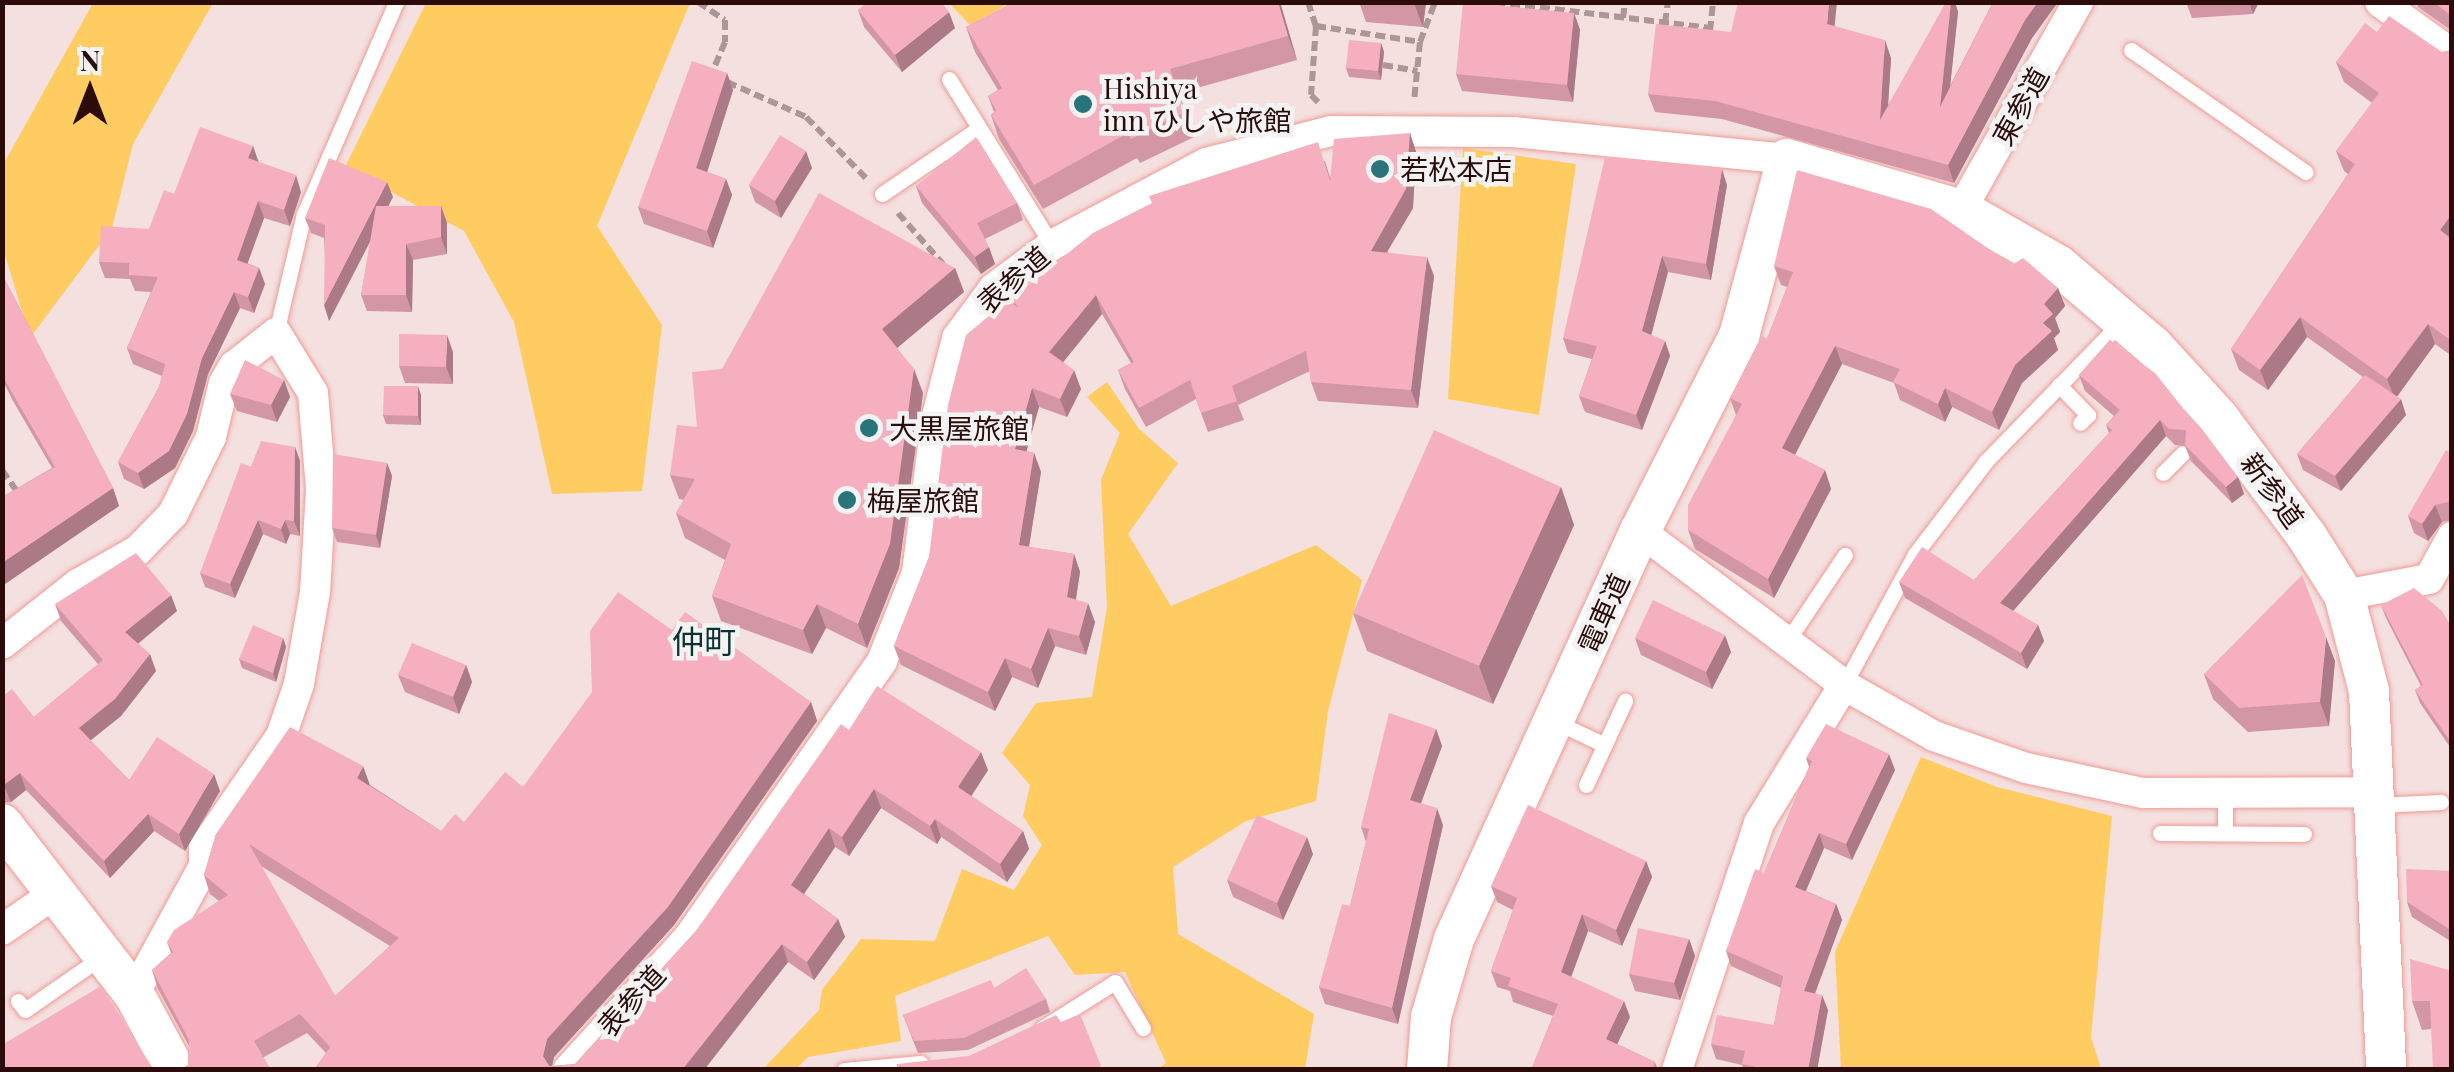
<!DOCTYPE html>
<html>
<head>
<meta charset="utf-8">
<style>
  body { margin:0 }
  #map { position:relative; width:2454px; height:1072px; overflow:hidden; background:#f3e0df; font-family:"Playfair Display","Noto Sans JP",serif }
  div>[style] { position:absolute }
  .green>* { inset:0; background:#ffcc61 }
  .path>* { height:6px; margin-top:-3px; transform-origin:0; background:repeating-linear-gradient(90deg,#ad9695 0 10px,transparent 0 15px) }
  .roads { filter:drop-shadow(0 0 2px #f29a95) drop-shadow(0 0 2px #f29a95) }
  .service>* { height:15px; margin:-7.5px; padding:0 7.5px; transform-origin:7.5px; border-radius:7.5px; background:#fff }
  .minor>* { height:30px; margin:-15px; padding:0 15px; transform-origin:15px; border-radius:15px; background:#fff }
  .tertiary>* { height:40px; margin:-20px; padding:0 20px; transform-origin:20px; border-radius:20px; background:#fff }
  .wall>* { inset:0; background:#d396a4 }
  .shaded-wall>* { inset:0; background:#ac7a86 }
  .building>* { inset:0; background:#f5afbf }
  .dots>* { width:28px; height:28px; translate:-50% -50%; box-sizing:border-box; border:5px solid #f3f3f3; border-radius:50% }
  span { translate:-50% -50%; white-space:nowrap; text-align:center; line-height:1.15; -webkit-text-stroke:9px #f3f3f3; paint-order:stroke }
  .poi-label { font-size:28px; color:#2b0c0b }
  .left { translate:0 -50%; text-align:left }
  .street-label { font-size:28px; color:#2b0c0b }
  .quarter-label { font-size:32px; color:#0d3034 }
  .frame { position:absolute; inset:0; border:5px solid #2b0c0b; pointer-events:none }
  .north { position:absolute; left:40px; top:40px; width:100px; height:100px; -webkit-text-stroke:8px #f3f3f3; paint-order:stroke; rotate:0deg; font-size:28px; font-weight:700; line-height:40px; text-align:center; color:#2b0c0b }
  .north::after { content:''; display:block; margin:auto; width:35px; height:45px; background:#2b0c0b; clip-path:polygon(50% 0,100% 100%,50% 72%,0 100%) }
</style>
</head>
<body>
<div id="map">
  <div class="green">
    <i style="clip-path:polygon(93px 3px,213px 3px,133px 144px,112px 228px,30px 338px,3px 248px,3px 165px)"></i>
    <i style="clip-path:polygon(426px 3px,690px 3px,597px 226px,662px 325px,642px 491px,552px 494px,514px 322px,464px 231px,345px 167px)"></i>
    <i style="clip-path:polygon(949px 3px,1010px 3px,970px 25px)"></i>
    <i style="clip-path:polygon(1463px 148px,1576px 164px,1539px 415px,1448px 399px)"></i>
    <i style="clip-path:polygon(1107px 382px,1139px 429px,1178px 463px,1128px 534px,1171px 606px,1316px 545px,1362px 580px,1328px 711px,1316px 801px,1246px 821px,1173px 867px,1178px 934px,1314px 1014px,1305px 1069px,1158px 1069px,1166px 1063px,1125px 972px,1075px 975px,1048px 936px,895px 996px,901px 1041px,808px 1057px,796px 1069px,762px 1070px,819px 1010px,822px 990px,861px 939px,935px 941px,962px 869px,1014px 890px,1042px 845px,1023px 816px,1030px 785px,1002px 753px,1036px 703px,1092px 697px,1107px 607px,1101px 480px,1120px 433px,1087px 397px)"></i>
    <i style="clip-path:polygon(1921px 757px,1997px 787px,2112px 816px,2091px 1037px,2101px 1069px,1841px 1069px,1835px 952px)"></i>
  </div>
  <div class="path">
    <i style="left:698px;top:2px;width:32px;rotate:34deg"></i>
    <i style="left:725px;top:20px;width:22px;rotate:90deg"></i>
    <i style="left:725px;top:42px;width:34px;rotate:113deg"></i>
    <i style="left:1308px;top:2px;width:25px;rotate:72deg"></i>
    <i style="left:1316px;top:26px;width:69px;rotate:94.1deg"></i>
    <i style="left:1311px;top:95px;width:10px;rotate:45deg"></i>
    <i style="left:1495px;top:2px;width:217px;rotate:6.9deg"></i>
    <i style="left:1623px;top:18px;width:16px;rotate:-83deg"></i>
    <i style="left:1665px;top:23px;width:21px;rotate:-82deg"></i>
    <i style="left:1316px;top:26px;width:105px;rotate:8.7deg"></i>
    <i style="left:1420px;top:42px;width:59px;rotate:95.8deg"></i>
    <i style="left:1710px;top:31px;width:29px;rotate:-84deg"></i>
    <i style="left:1420px;top:42px;width:43px;rotate:-69.4deg"></i>
    <i style="left:1383px;top:65px;width:35px;rotate:10deg"></i>
    <i style="left:727px;top:82px;width:86px;rotate:23.9deg"></i>
    <i style="left:806px;top:117px;width:86px;rotate:45.5deg"></i>
    <i style="left:898px;top:213px;width:68px;rotate:48.6deg"></i>
    <i style="left:2px;top:470px;width:32px;rotate:55deg"></i>
  </div>
  <div class="roads">
    <div class="service">
      <i style="left:2131px;top:50px;width:213px;rotate:35deg"></i>
      <i style="left:949px;top:79px;width:195px;rotate:58.2deg"></i>
      <i style="left:882px;top:194px;width:117px;rotate:-34.2deg"></i>
      <i style="left:276px;top:333px;width:122px;rotate:-76.8deg"></i>
      <i style="left:304px;top:214px;width:231px;rotate:-66.5deg"></i>
      <i style="left:2059px;top:385px;width:42px;rotate:46deg"></i>
      <i style="left:2088px;top:415px;width:11px;rotate:135deg"></i>
      <i style="left:2163px;top:473px;width:28px;rotate:-45deg"></i>
      <i style="left:1786px;top:643px;width:106px;rotate:-56.2deg"></i>
      <i style="left:1844px;top:685px;width:149px;rotate:-61.5deg"></i>
      <i style="left:1915px;top:554px;width:117px;rotate:-52.6deg"></i>
      <i style="left:1986px;top:461px;width:195px;rotate:-45.8deg"></i>
      <i style="left:1554px;top:721px;width:56px;rotate:25.2deg"></i>
      <i style="left:1586px;top:785px;width:93px;rotate:-65.1deg"></i>
      <i style="left:2225px;top:793px;width:40px;rotate:90deg"></i>
      <i style="left:2377px;top:805px;width:64px;rotate:-2.7deg"></i>
      <i style="left:2160px;top:833px;width:144px;rotate:0.4deg"></i>
      <i style="left:18px;top:1001px;width:11px;rotate:52deg"></i>
      <i style="left:25px;top:1010px;width:95px;rotate:-34.7deg"></i>
      <i style="left:1042px;top:1028px;width:86px;rotate:-32.2deg"></i>
      <i style="left:1115px;top:982px;width:54px;rotate:58.7deg"></i>
      <i style="left:844px;top:1070px;width:77px;rotate:-5.2deg"></i>
    </div>
    <div class="minor">
      <i style="left:2380px;top:2px;width:89px;rotate:35.8deg"></i>
      <i style="left:1961px;top:210px;width:239px;rotate:-60.6deg"></i>
      <i style="left:1640px;top:531px;width:256px;rotate:37deg"></i>
      <i style="left:1844px;top:685px;width:103px;rotate:29.5deg"></i>
      <i style="left:1934px;top:736px;width:97px;rotate:19.2deg"></i>
      <i style="left:2026px;top:768px;width:120px;rotate:12.1deg"></i>
      <i style="left:2143px;top:793px;width:233px;rotate:-0.2deg"></i>
      <i style="left:2429px;top:579px;width:48px;rotate:-61.3deg"></i>
      <i style="left:2344px;top:595px;width:86px;rotate:-10.7deg"></i>
      <i style="left:2px;top:644px;width:97px;rotate:-38.3deg"></i>
      <i style="left:78px;top:584px;width:69px;rotate:-29.5deg"></i>
      <i style="left:138px;top:550px;width:50px;rotate:-45.8deg"></i>
      <i style="left:173px;top:514px;width:86px;rotate:-63.7deg"></i>
      <i style="left:211px;top:437px;width:56px;rotate:-76.5deg"></i>
      <i style="left:224px;top:383px;width:20px;rotate:-60deg"></i>
      <i style="left:234px;top:366px;width:53px;rotate:-38.2deg"></i>
      <i style="left:276px;top:333px;width:70px;rotate:58.3deg"></i>
      <i style="left:313px;top:393px;width:96px;rotate:85.2deg"></i>
      <i style="left:321px;top:489px;width:103px;rotate:93.3deg"></i>
      <i style="left:315px;top:592px;width:93px;rotate:99.9deg"></i>
      <i style="left:299px;top:684px;width:55px;rotate:109.1deg"></i>
      <i style="left:281px;top:736px;width:135px;rotate:124.7deg"></i>
      <i style="left:204px;top:847px;width:19px;rotate:90deg"></i>
      <i style="left:204px;top:866px;width:146px;rotate:118.7deg"></i>
      <i style="left:2px;top:930px;width:63px;rotate:-34.7deg"></i>
      <i style="left:568px;top:1070px;width:180px;rotate:-47.7deg"></i>
      <i style="left:689px;top:937px;width:337px;rotate:-55deg"></i>
      <i style="left:882px;top:661px;width:95px;rotate:-68.3deg"></i>
      <i style="left:917px;top:573px;width:154px;rotate:-82.9deg"></i>
      <i style="left:936px;top:420px;width:85px;rotate:-75.6deg"></i>
      <i style="left:957px;top:338px;width:62px;rotate:-53.5deg"></i>
      <i style="left:994px;top:288px;width:72px;rotate:-36.6deg"></i>
      <i style="left:1052px;top:245px;width:174px;rotate:-28deg"></i>
      <i style="left:1206px;top:163px;width:129px;rotate:-14.4deg"></i>
      <i style="left:1331px;top:131px;width:182px;rotate:0.3deg"></i>
      <i style="left:1513px;top:132px;width:275px;rotate:5.6deg"></i>
      <i style="left:1677px;top:1070px;width:260px;rotate:-71.6deg"></i>
      <i style="left:1759px;top:823px;width:162px;rotate:-58.4deg"></i>
    </div>
    <div class="tertiary">
      <i style="left:2px;top:824px;width:215px;rotate:52.2deg"></i>
      <i style="left:134px;top:994px;width:86px;rotate:61.7deg"></i>
      <i style="left:1427px;top:1070px;width:53px;rotate:-85.7deg"></i>
      <i style="left:1431px;top:1017px;width:81px;rotate:-73.6deg"></i>
      <i style="left:1454px;top:939px;width:448px;rotate:-65.5deg"></i>
      <i style="left:1640px;top:531px;width:219px;rotate:-63.1deg"></i>
      <i style="left:1739px;top:336px;width:183px;rotate:-74.8deg"></i>
      <i style="left:1787px;top:159px;width:181px;rotate:16.3deg"></i>
      <i style="left:1961px;top:210px;width:112px;rotate:29.6deg"></i>
      <i style="left:2058px;top:265px;width:125px;rotate:40.5deg"></i>
      <i style="left:2153px;top:346px;width:96px;rotate:47.5deg"></i>
      <i style="left:2218px;top:417px;width:147px;rotate:53.3deg"></i>
      <i style="left:2306px;top:535px;width:71px;rotate:57.7deg"></i>
      <i style="left:2344px;top:595px;width:99px;rotate:75.4deg"></i>
      <i style="left:2369px;top:691px;width:379px;rotate:87.4deg"></i>
    </div>
  </div>
  <div class="wall">
    <i style="clip-path:polygon(1014px 2px,1280px 2px,1297px 60px,1179px 93px,1194px 137px,1140px 163px,1137px 158px,1043px 209px,999px 139px,991px 115px,994px 112px,988px 96px,998px 90px,975px 52px,966px 27px)"></i>
    <i style="clip-path:polygon(1359px 2px,1426px 2px,1423px 27px,1366px 22px)"></i>
    <i style="clip-path:polygon(1951px 2px,1955px 2px,1958px 12px,1950px 86px,1993px 2px,2058px 2px,2032px 38px,1954px 183px,1722px 119px,1655px 112px,1648px 94px,1731px 32px,1835px 26px,1891px 58px,1888px 105px)"></i>
    <i style="clip-path:polygon(2186px 2px,2259px 2px,2253px 14px,2192px 18px)"></i>
    <i style="clip-path:polygon(2417px 2px,2452px 2px,2452px 31px,2418px 7px)"></i>
    <i style="clip-path:polygon(858px 10px,955px 28px,902px 72px,864px 27px)"></i>
    <i style="clip-path:polygon(1574px 13px,1580px 30px,1573px 102px,1462px 91px,1456px 74px)"></i>
    <i style="clip-path:polygon(2377px 32px,2442px 52px,2452px 50px,2452px 356px,2435px 344px,2397px 397px,2406px 415px,2341px 491px,2303px 470px,2297px 454px,2363px 377px,2307px 337px,2268px 390px,2239px 370px,2231px 349px,2348px 174px,2344px 171px,2336px 151px,2372px 103px,2344px 82px,2336px 62px)"></i>
    <i style="clip-path:polygon(1381px 43px,1384px 52px,1381px 80px,1349px 77px,1346px 68px)"></i>
    <i style="clip-path:polygon(727px 73px,733px 90px,707px 172px,726px 179px,732px 195px,713px 248px,644px 224px,638px 207px)"></i>
    <i style="clip-path:polygon(1410px 133px,1416px 152px,1413px 208px,1387px 252px,1434px 276px,1418px 408px,1318px 401px,1311px 382px,1310px 371px,1238px 405px,1244px 420px,1208px 432px,1196px 399px,1146px 427px,1125px 389px,1118px 370px,1131px 363px,1102px 314px,1063px 362px,1081px 389px,1067px 417px,1039px 407px,1026px 451px,1034px 453px,1041px 472px,1029px 547px,1074px 554px,1080px 572px,1076px 600px,1095px 622px,1086px 655px,1055px 646px,1038px 688px,1012px 677px,995px 711px,901px 665px,894px 646px,929px 557px,1013px 304px,1011px 299px,1325px 161px,1330px 177px)"></i>
    <i style="clip-path:polygon(253px 146px,258px 162px,301px 192px,290px 226px,264px 218px,247px 263px,259px 268px,265px 284px,254px 313px,240px 308px,208px 374px,193px 431px,175px 468px,144px 489px,124px 479px,118px 462px,159px 387px,162px 376px,133px 364px,127px 348px,151px 292px,135px 291px,130px 279px,105px 278px,99px 262px,149px 229px,174px 194px)"></i>
    <i style="clip-path:polygon(812px 168px,781px 218px,755px 202px,749px 185px)"></i>
    <i style="clip-path:polygon(1727px 185px,1711px 280px,1668px 272px,1651px 335px,1665px 341px,1670px 356px,1642px 430px,1585px 412px,1579px 396px,1592px 359px,1568px 353px,1563px 338px)"></i>
    <i style="clip-path:polygon(916px 186px,1017px 203px,1023px 220px,985px 239px,995px 264px,981px 274px,922px 203px)"></i>
    <i style="clip-path:polygon(393px 197px,388px 206px,441px 206px,447px 223px,447px 254px,413px 260px,412px 312px,367px 311px,361px 295px,371px 240px,329px 321px,324px 238px,311px 233px,305px 218px)"></i>
    <i style="clip-path:polygon(2012px 265px,2058px 288px,2065px 306px,2055px 318px,2060px 332px,2054px 338px,2058px 350px,2022px 383px,1999px 430px,1952px 407px,1945px 422px,1900px 400px,1894px 383px,1842px 364px,1795px 455px,1825px 470px,1831px 489px,1774px 598px,1695px 549px,1688px 530px,1736px 415px,1730px 398px,1767px 339px,1787px 287px,1781px 285px,1774px 266px)"></i>
    <i style="clip-path:polygon(955px 268px,964px 292px,897px 348px,923px 393px,899px 568px,867px 648px,826px 628px,812px 654px,721px 621px,712px 596px,725px 560px,685px 538px,676px 513px,684px 500px,679px 499px,670px 475px,697px 427px,722px 369px)"></i>
    <i style="clip-path:polygon(2px 274px,113px 488px,119px 506px,2px 586px,2px 497px,52px 468px,13px 401px,2px 379px)"></i>
    <i style="clip-path:polygon(2110px 340px,2238px 477px,2244px 494px,2232px 503px,2191px 461px,2185px 446px,2175px 445px,2166px 436px,2013px 611px,2038px 625px,2044px 641px,2027px 669px,1905px 598px,1899px 582px,1974px 580px,2109px 433px,2106px 425px,2114px 416px,2085px 391px,2079px 375px)"></i>
    <i style="clip-path:polygon(453px 352px,453px 384px,405px 383px,399px 366px)"></i>
    <i style="clip-path:polygon(284px 380px,290px 397px,277px 422px,237px 411px,230px 394px)"></i>
    <i style="clip-path:polygon(421px 395px,421px 425px,386px 424px,383px 415px)"></i>
    <i style="clip-path:polygon(295px 447px,300px 461px,300px 536px,290px 534px,286px 544px,263px 534px,235px 598px,205px 587px,200px 573px,251px 467px)"></i>
    <i style="clip-path:polygon(2452px 453px,2452px 520px,2442px 522px,2428px 541px,2414px 533px,2408px 516px)"></i>
    <i style="clip-path:polygon(387px 463px,392px 476px,380px 548px,337px 542px,332px 528px)"></i>
    <i style="clip-path:polygon(1561px 487px,1574px 525px,1493px 704px,1367px 651px,1353px 613px)"></i>
    <i style="clip-path:polygon(55px 604px,177px 611px,138px 644px,156px 671px,121px 716px,90px 740px,129px 780px,220px 791px,185px 851px,154px 831px,110px 878px,26px 790px,11px 802px,2px 803px,2px 697px,34px 717px,98px 664px,61px 621px)"></i>
    <i style="clip-path:polygon(2381px 605px,2452px 628px,2452px 750px,2420px 703px,2415px 690px,2421px 686px,2386px 618px)"></i>
    <i style="clip-path:polygon(evenodd,672px 630px,811px 702px,817px 721px,674px 925px,554px 1057px,552px 1066px,575px 1064px,696px 931px,849px 730px,988px 770px,971px 796px,1023px 831px,1029px 849px,1007px 882px,941px 837px,937px 844px,881px 808px,849px 856px,835px 847px,804px 894px,838px 919px,845px 937px,814px 980px,788px 962px,704px 1070px,314px 1070px,326px 1053px,307px 1033px,264px 1057px,188px 1065px,189px 1046px,158px 989px,152px 970px,171px 953px,167px 942px,219px 901px,210px 894px,204px 875px,216px 834px,370px 785px,441px 831px,464px 822px,523px 787px,672px 630px,261px 866px,390px 946px,335px 996px,261px 866px)"></i>
    <i style="clip-path:polygon(283px 638px,286px 647px,276px 682px,242px 668px,239px 659px)"></i>
    <i style="clip-path:polygon(1635px 638px,1731px 652px,1712px 689px,1641px 655px)"></i>
    <i style="clip-path:polygon(2335px 661px,2329px 726px,2248px 732px,2213px 699px,2204px 674px)"></i>
    <i style="clip-path:polygon(466px 665px,472px 682px,459px 714px,405px 692px,398px 675px)"></i>
    <i style="clip-path:polygon(1436px 729px,1442px 746px,1420px 804px,1443px 825px,1398px 1024px,1325px 1004px,1319px 987px,1350px 906px,1366px 842px,1361px 827px)"></i>
    <i style="clip-path:polygon(1806px 758px,1895px 770px,1852px 860px,1824px 848px,1806px 891px,1836px 904px,1842px 920px,1815px 993px,1828px 1010px,1817px 1070px,1744px 1070px,1742px 1065px,1716px 1059px,1711px 1044px,1774px 1025px,1781px 988px,1731px 966px,1726px 951px,1764px 873px,1809px 767px)"></i>
    <i style="clip-path:polygon(1313px 854px,1283px 920px,1233px 897px,1227px 880px)"></i>
    <i style="clip-path:polygon(1646px 861px,1652px 877px,1622px 946px,1588px 931px,1571px 977px,1630px 1017px,1617px 1044px,1655px 1062px,1658px 1070px,1531px 1070px,1553px 1016px,1513px 1002px,1510px 991px,1497px 987px,1491px 971px,1513px 910px,1497px 902px,1491px 886px)"></i>
    <i style="clip-path:polygon(2452px 871px,2452px 942px,2412px 917px,2407px 902px)"></i>
    <i style="clip-path:polygon(1689px 939px,1695px 956px,1680px 1000px,1635px 991px,1629px 974px)"></i>
    <i style="clip-path:polygon(2452px 971px,2431px 1029px,2422px 1030px,2412px 1001px)"></i>
    <i style="clip-path:polygon(994px 988px,1046px 999px,1050px 1012px,968px 1050px,918px 1053px,903px 1015px)"></i>
  </div>
  <div class="shaded-wall">
    <i style="clip-path:polygon(1278px 2px,1280px 2px,1297px 60px,1288px 36px)"></i>
    <i style="clip-path:polygon(1426px 2px,1423px 27px,1414px 3px)"></i>
    <i style="clip-path:polygon(1829px 2px,1837px 2px,1833px 42px,1827px 24px)"></i>
    <i style="clip-path:polygon(1951px 2px,1955px 2px,1958px 12px,1946px 125px,1940px 107px)"></i>
    <i style="clip-path:polygon(2038px 2px,2058px 2px,2032px 38px,1954px 183px,1948px 165px,2025px 20px)"></i>
    <i style="clip-path:polygon(2249px 2px,2259px 2px,2253px 14px)"></i>
    <i style="clip-path:polygon(949px 12px,955px 28px,902px 72px,895px 55px)"></i>
    <i style="clip-path:polygon(1574px 13px,1580px 30px,1573px 102px,1567px 85px)"></i>
    <i style="clip-path:polygon(1885px 40px,1891px 58px,1886px 138px,1880px 120px)"></i>
    <i style="clip-path:polygon(1381px 43px,1384px 52px,1381px 80px,1378px 71px)"></i>
    <i style="clip-path:polygon(727px 73px,733px 90px,703px 185px,696px 168px)"></i>
    <i style="clip-path:polygon(1410px 133px,1416px 152px,1413px 208px,1377px 269px,1371px 251px)"></i>
    <i style="clip-path:polygon(253px 146px,259px 163px,248px 158px)"></i>
    <i style="clip-path:polygon(806px 151px,812px 168px,781px 218px,775px 201px)"></i>
    <i style="clip-path:polygon(1722px 169px,1727px 185px,1711px 280px,1706px 264px)"></i>
    <i style="clip-path:polygon(296px 175px,301px 192px,290px 226px,284px 210px)"></i>
    <i style="clip-path:polygon(726px 179px,732px 195px,713px 248px,707px 231px)"></i>
    <i style="clip-path:polygon(387px 182px,393px 197px,329px 321px,324px 305px)"></i>
    <i style="clip-path:polygon(258px 201px,264px 218px,243px 276px,237px 260px)"></i>
    <i style="clip-path:polygon(441px 206px,447px 223px,447px 254px,441px 237px)"></i>
    <i style="clip-path:polygon(2452px 214px,2452px 245px,2440px 230px)"></i>
    <i style="clip-path:polygon(406px 244px,413px 260px,412px 312px,406px 295px)"></i>
    <i style="clip-path:polygon(989px 247px,995px 264px,981px 274px,975px 257px)"></i>
    <i style="clip-path:polygon(1662px 256px,1668px 272px,1648px 347px,1642px 331px)"></i>
    <i style="clip-path:polygon(1427px 257px,1434px 276px,1418px 408px,1411px 390px)"></i>
    <i style="clip-path:polygon(259px 268px,265px 284px,254px 313px,248px 297px)"></i>
    <i style="clip-path:polygon(955px 268px,964px 292px,891px 353px,882px 329px)"></i>
    <i style="clip-path:polygon(2058px 288px,2065px 306px,2055px 318px,2060px 332px,2054px 338px,2058px 350px,2022px 383px,1999px 430px,1992px 412px,2015px 365px,2043px 323px,2044px 304px)"></i>
    <i style="clip-path:polygon(234px 292px,240px 308px,208px 374px,193px 431px,175px 468px,144px 489px,138px 473px,202px 358px)"></i>
    <i style="clip-path:polygon(1096px 295px,1102px 314px,1056px 371px,1049px 352px)"></i>
    <i style="clip-path:polygon(2300px 317px,2307px 337px,2268px 390px,2260px 370px)"></i>
    <i style="clip-path:polygon(2428px 324px,2435px 344px,2395px 399px,2387px 379px)"></i>
    <i style="clip-path:polygon(447px 335px,453px 352px,453px 384px,446px 367px)"></i>
    <i style="clip-path:polygon(1665px 341px,1670px 356px,1642px 430px,1636px 415px)"></i>
    <i style="clip-path:polygon(1835px 346px,1842px 364px,1789px 466px,1782px 448px)"></i>
    <i style="clip-path:polygon(914px 369px,923px 393px,899px 568px,867px 648px,858px 624px)"></i>
    <i style="clip-path:polygon(1074px 370px,1081px 389px,1067px 417px,1060px 399px)"></i>
    <i style="clip-path:polygon(284px 380px,290px 397px,277px 422px,271px 405px)"></i>
    <i style="clip-path:polygon(418px 386px,421px 395px,421px 425px,418px 416px)"></i>
    <i style="clip-path:polygon(1032px 388px,1039px 407px,1022px 467px,1015px 449px)"></i>
    <i style="clip-path:polygon(1945px 388px,1952px 407px,1945px 422px,1938px 404px)"></i>
    <i style="clip-path:polygon(2401px 399px,2406px 415px,2341px 491px,2335px 476px)"></i>
    <i style="clip-path:polygon(2160px 420px,2166px 436px,2006px 619px,2000px 603px)"></i>
    <i style="clip-path:polygon(295px 447px,300px 461px,300px 536px,294px 521px)"></i>
    <i style="clip-path:polygon(1034px 453px,1041px 472px,1026px 564px,1019px 545px)"></i>
    <i style="clip-path:polygon(387px 463px,392px 476px,380px 548px,376px 535px)"></i>
    <i style="clip-path:polygon(1825px 470px,1831px 489px,1774px 598px,1768px 579px)"></i>
    <i style="clip-path:polygon(2238px 477px,2244px 494px,2232px 503px,2226px 487px)"></i>
    <i style="clip-path:polygon(1561px 487px,1574px 525px,1493px 704px,1479px 666px)"></i>
    <i style="clip-path:polygon(113px 488px,119px 506px,2px 586px,2px 563px)"></i>
    <i style="clip-path:polygon(2435px 505px,2442px 522px,2428px 541px,2422px 524px)"></i>
    <i style="clip-path:polygon(258px 520px,263px 534px,235px 598px,230px 584px)"></i>
    <i style="clip-path:polygon(285px 520px,290px 534px,286px 544px,281px 529px)"></i>
    <i style="clip-path:polygon(1074px 554px,1080px 572px,1073px 616px,1067px 597px)"></i>
    <i style="clip-path:polygon(171px 595px,177px 611px,131px 649px,125px 632px)"></i>
    <i style="clip-path:polygon(1088px 603px,1095px 622px,1086px 655px,1079px 636px)"></i>
    <i style="clip-path:polygon(817px 604px,826px 628px,812px 654px,803px 630px)"></i>
    <i style="clip-path:polygon(2038px 625px,2044px 641px,2027px 669px,2021px 653px)"></i>
    <i style="clip-path:polygon(1048px 628px,1055px 646px,1038px 688px,1031px 669px)"></i>
    <i style="clip-path:polygon(1725px 635px,1731px 652px,1712px 689px,1706px 672px)"></i>
    <i style="clip-path:polygon(2326px 637px,2335px 661px,2329px 726px,2320px 702px)"></i>
    <i style="clip-path:polygon(283px 638px,286px 647px,276px 682px,273px 673px)"></i>
    <i style="clip-path:polygon(150px 654px,156px 671px,121px 716px,85px 745px,79px 728px)"></i>
    <i style="clip-path:polygon(1005px 658px,1012px 677px,995px 711px,988px 692px)"></i>
    <i style="clip-path:polygon(466px 665px,472px 682px,459px 714px,453px 697px)"></i>
    <i style="clip-path:polygon(811px 702px,817px 721px,674px 925px,554px 1057px,551px 1070px,543px 1056px,547px 1039px)"></i>
    <i style="clip-path:polygon(1436px 729px,1442px 746px,1416px 817px,1410px 800px)"></i>
    <i style="clip-path:polygon(981px 752px,988px 770px,965px 806px,958px 787px)"></i>
    <i style="clip-path:polygon(1889px 754px,1895px 770px,1852px 860px,1846px 844px)"></i>
    <i style="clip-path:polygon(363px 766px,370px 785px,364px 796px,357px 778px)"></i>
    <i style="clip-path:polygon(20px 773px,26px 790px,11px 802px,4px 785px)"></i>
    <i style="clip-path:polygon(214px 774px,220px 791px,185px 851px,179px 834px)"></i>
    <i style="clip-path:polygon(874px 789px,881px 808px,849px 856px,842px 837px)"></i>
    <i style="clip-path:polygon(1437px 808px,1443px 825px,1398px 1024px,1392px 1008px)"></i>
    <i style="clip-path:polygon(148px 814px,154px 831px,110px 878px,104px 861px)"></i>
    <i style="clip-path:polygon(935px 819px,941px 837px,937px 844px,930px 826px)"></i>
    <i style="clip-path:polygon(829px 828px,835px 847px,798px 903px,791px 885px)"></i>
    <i style="clip-path:polygon(1023px 831px,1029px 849px,1007px 882px,1000px 864px)"></i>
    <i style="clip-path:polygon(1819px 833px,1824px 848px,1801px 902px,1795px 887px)"></i>
    <i style="clip-path:polygon(1307px 837px,1313px 854px,1283px 920px,1277px 903px)"></i>
    <i style="clip-path:polygon(1646px 861px,1652px 877px,1622px 946px,1616px 930px)"></i>
    <i style="clip-path:polygon(1836px 904px,1842px 920px,1810px 1007px,1804px 991px)"></i>
    <i style="clip-path:polygon(1582px 914px,1588px 931px,1567px 988px,1561px 972px)"></i>
    <i style="clip-path:polygon(838px 919px,845px 937px,814px 980px,807px 962px)"></i>
    <i style="clip-path:polygon(1689px 939px,1695px 956px,1680px 1000px,1674px 983px)"></i>
    <i style="clip-path:polygon(782px 944px,788px 962px,704px 1070px,682px 1070px)"></i>
    <i style="clip-path:polygon(1822px 995px,1828px 1010px,1817px 1070px,1808px 1070px)"></i>
    <i style="clip-path:polygon(1624px 1001px,1630px 1017px,1612px 1055px,1606px 1039px)"></i>
  </div>
  <div class="building">
    <i style="clip-path:polygon(867px 2px,941px 2px,949px 12px,895px 55px,858px 10px)"></i>
    <i style="clip-path:polygon(1014px 2px,1278px 2px,1288px 36px,1170px 69px,1185px 112px,1131px 139px,1128px 133px,1034px 185px,991px 115px,996px 110px,988px 96px,1002px 88px,966px 27px)"></i>
    <i style="clip-path:polygon(1463px 2px,1574px 13px,1567px 85px,1456px 74px)"></i>
    <i style="clip-path:polygon(1738px 2px,1829px 2px,1827px 24px,1885px 40px,1880px 120px,1946px 2px,1951px 2px,1940px 107px,1993px 2px,2038px 2px,2025px 20px,1948px 165px,1715px 101px,1648px 94px,1656px 24px,1731px 32px)"></i>
    <i style="clip-path:polygon(2433px 2px,2452px 2px,2452px 16px)"></i>
    <i style="clip-path:polygon(2389px 16px,2442px 52px,2452px 50px,2452px 214px,2440px 230px,2452px 239px,2452px 341px,2428px 324px,2387px 379px,2300px 317px,2260px 370px,2231px 349px,2355px 164px,2336px 151px,2379px 93px,2336px 62px,2365px 23px,2377px 32px)"></i>
    <i style="clip-path:polygon(1349px 40px,1381px 43px,1378px 71px,1346px 68px)"></i>
    <i style="clip-path:polygon(692px 61px,727px 73px,696px 168px,726px 179px,707px 231px,638px 207px)"></i>
    <i style="clip-path:polygon(200px 127px,253px 146px,248px 158px,296px 175px,284px 210px,258px 201px,237px 260px,259px 268px,248px 297px,234px 292px,202px 358px,187px 414px,169px 451px,138px 473px,118px 462px,159px 387px,165px 364px,127px 348px,158px 277px,129px 275px,129px 263px,99px 262px,101px 226px,149px 229px,164px 190px,174px 194px)"></i>
    <i style="clip-path:polygon(1410px 133px,1406px 189px,1371px 251px,1427px 257px,1411px 390px,1311px 382px,1306px 351px,1232px 386px,1237px 401px,1201px 413px,1190px 380px,1139px 408px,1118px 370px,1134px 362px,1096px 295px,1049px 352px,1074px 370px,1060px 399px,1032px 388px,1015px 449px,1034px 453px,1019px 545px,1074px 554px,1067px 597px,1088px 603px,1079px 636px,1048px 628px,1031px 669px,1005px 658px,988px 692px,894px 646px,929px 557px,948px 405px,966px 335px,1007px 301px,1018px 307px,1011px 299px,1093px 233px,1152px 203px,1149px 196px,1318px 142px,1330px 181px,1334px 139px)"></i>
    <i style="clip-path:polygon(780px 135px,806px 151px,775px 201px,749px 185px)"></i>
    <i style="clip-path:polygon(976px 137px,1017px 203px,977px 223px,989px 247px,975px 257px,916px 186px)"></i>
    <i style="clip-path:polygon(1605px 157px,1722px 169px,1706px 264px,1662px 256px,1642px 331px,1665px 341px,1636px 415px,1579px 396px,1597px 346px,1563px 338px)"></i>
    <i style="clip-path:polygon(329px 158px,387px 182px,324px 305px,325px 225px,305px 218px)"></i>
    <i style="clip-path:polygon(1797px 170px,1931px 209px,2012px 265px,2023px 258px,2058px 288px,2044px 304px,2053px 314px,2043px 323px,2052px 331px,2015px 365px,1992px 412px,1945px 388px,1938px 404px,1893px 382px,1900px 369px,1835px 346px,1782px 448px,1825px 470px,1768px 579px,1688px 530px,1688px 505px,1742px 404px,1730px 398px,1762px 336px,1767px 339px,1793px 272px,1774px 266px)"></i>
    <i style="clip-path:polygon(819px 193px,955px 268px,882px 329px,914px 369px,890px 544px,858px 624px,817px 604px,803px 630px,712px 596px,731px 544px,676px 513px,695px 479px,670px 475px,677px 425px,697px 427px,692px 372px,722px 369px)"></i>
    <i style="clip-path:polygon(376px 206px,441px 206px,441px 237px,406px 244px,406px 295px,361px 295px)"></i>
    <i style="clip-path:polygon(2px 274px,113px 488px,2px 563px,2px 497px,55px 467px,2px 375px)"></i>
    <i style="clip-path:polygon(399px 334px,447px 335px,446px 367px,399px 366px)"></i>
    <i style="clip-path:polygon(2110px 340px,2155px 373px,2238px 477px,2226px 487px,2185px 445px,2186px 430px,2169px 429px,2160px 420px,2000px 603px,2038px 625px,2021px 653px,1899px 582px,1922px 547px,1974px 580px,2112px 430px,2106px 425px,2120px 410px,2079px 375px)"></i>
    <i style="clip-path:polygon(245px 360px,284px 380px,271px 405px,230px 394px)"></i>
    <i style="clip-path:polygon(2365px 375px,2401px 399px,2335px 476px,2297px 454px)"></i>
    <i style="clip-path:polygon(384px 386px,418px 386px,418px 416px,383px 415px)"></i>
    <i style="clip-path:polygon(1434px 430px,1561px 487px,1479px 666px,1353px 613px)"></i>
    <i style="clip-path:polygon(261px 441px,295px 447px,294px 521px,285px 520px,281px 529px,258px 520px,230px 584px,200px 573px,241px 463px,251px 467px)"></i>
    <i style="clip-path:polygon(2446px 450px,2452px 453px,2452px 497px,2448px 502px,2435px 505px,2422px 524px,2408px 516px)"></i>
    <i style="clip-path:polygon(333px 454px,387px 463px,376px 535px,332px 528px)"></i>
    <i style="clip-path:polygon(136px 553px,171px 595px,125px 632px,150px 654px,115px 699px,79px 728px,129px 780px,157px 737px,214px 774px,179px 834px,148px 814px,104px 861px,20px 773px,2px 786px,2px 697px,12px 689px,34px 717px,103px 660px,55px 604px)"></i>
    <i style="clip-path:polygon(2302px 575px,2326px 637px,2320px 702px,2239px 708px,2204px 674px)"></i>
    <i style="clip-path:polygon(2414px 588px,2442px 611px,2452px 628px,2452px 744px,2415px 690px,2423px 685px,2381px 605px)"></i>
    <i style="clip-path:polygon(evenodd,618px 592px,672px 630px,685px 612px,811px 702px,668px 907px,547px 1039px,543px 1056px,549px 1066px,575px 1064px,696px 931px,841px 724px,849px 730px,877px 686px,981px 752px,958px 787px,1023px 831px,1000px 864px,935px 819px,930px 826px,874px 789px,842px 837px,829px 828px,791px 885px,838px 919px,807px 962px,782px 944px,682px 1070px,314px 1070px,330px 1047px,300px 1014px,254px 1041px,271px 1070px,179px 1070px,188px 1065px,189px 1040px,152px 970px,173px 952px,167px 942px,174px 930px,228px 895px,204px 875px,216px 834px,290px 727px,363px 766px,357px 778px,441px 831px,455px 814px,464px 822px,505px 772px,523px 787px,592px 692px,590px 631px,618px 592px,249px 844px,399px 938px,335px 996px,249px 844px)"></i>
    <i style="clip-path:polygon(1653px 600px,1725px 635px,1706px 672px,1635px 638px)"></i>
    <i style="clip-path:polygon(253px 625px,283px 638px,273px 673px,239px 659px)"></i>
    <i style="clip-path:polygon(412px 643px,466px 665px,453px 697px,398px 675px)"></i>
    <i style="clip-path:polygon(1389px 713px,1436px 729px,1410px 800px,1437px 808px,1392px 1008px,1319px 987px,1342px 904px,1350px 906px,1369px 829px,1361px 827px)"></i>
    <i style="clip-path:polygon(1826px 724px,1889px 754px,1846px 844px,1819px 833px,1795px 887px,1836px 904px,1804px 991px,1822px 995px,1808px 1070px,1770px 1070px,1742px 1064px,1745px 1051px,1711px 1044px,1717px 1015px,1774px 1025px,1783px 976px,1726px 951px,1755px 869px,1764px 873px,1812px 761px,1806px 758px)"></i>
    <i style="clip-path:polygon(1528px 805px,1646px 861px,1616px 930px,1582px 914px,1561px 972px,1624px 1001px,1606px 1039px,1655px 1062px,1652px 1070px,1531px 1070px,1558px 1004px,1508px 986px,1511px 978px,1491px 971px,1517px 898px,1491px 886px)"></i>
    <i style="clip-path:polygon(1257px 815px,1307px 837px,1277px 903px,1227px 880px)"></i>
    <i style="clip-path:polygon(2406px 869px,2452px 871px,2452px 931px,2407px 902px)"></i>
    <i style="clip-path:polygon(1638px 928px,1689px 939px,1674px 983px,1629px 974px)"></i>
    <i style="clip-path:polygon(2410px 959px,2452px 971px,2452px 1070px,2433px 1070px,2430px 1001px,2412px 1001px)"></i>
    <i style="clip-path:polygon(1026px 968px,1046px 999px,964px 1038px,914px 1041px,903px 1015px,991px 980px,994px 988px)"></i>
    <i style="clip-path:polygon(101px 986px,154px 1070px,2px 1070px,2px 1045px)"></i>
    <i style="clip-path:polygon(1080px 1014px,1101px 1066px,1093px 1070px,897px 1070px,897px 1064px,969px 1056px,1056px 1015px,1061px 1022px)"></i>
  </div>
  <div class="dots">
    <i style="left:1083px;top:104px;background:#29737a"></i>
    <i style="left:1380px;top:169px;background:#29737a"></i>
    <i style="left:869px;top:428px;background:#29737a"></i>
    <i style="left:847px;top:500px;background:#29737a"></i>
  </div>
  <div class="poi-label">
    <span class="left" style="left:1103px;top:104px">Hishiya<br>inn ひしや旅館</span>
    <span class="left" style="left:1400px;top:169px">若松本店</span>
    <span class="left" style="left:889px;top:428px">大黒屋旅館</span>
    <span class="left" style="left:867px;top:500px">梅屋旅館</span>
  </div>
  <div class="street-label">
    <span style="left:2020px;top:106px;rotate:-61deg">東参道</span>
    <span style="left:1013px;top:279px;rotate:-41deg">表参道</span>
    <span style="left:2273px;top:490px;rotate:54deg">新参道</span>
    <span style="left:1603px;top:613px;rotate:-66deg">電車道</span>
    <span style="left:631px;top:1000px;rotate:-48deg">表参道</span>
  </div>
  <div class="quarter-label">
    <span style="left:704px;top:640px">仲町</span>
  </div>
  <div class="frame"></div>
  <div class="north">N</div>
</div>
</body>
</html>
